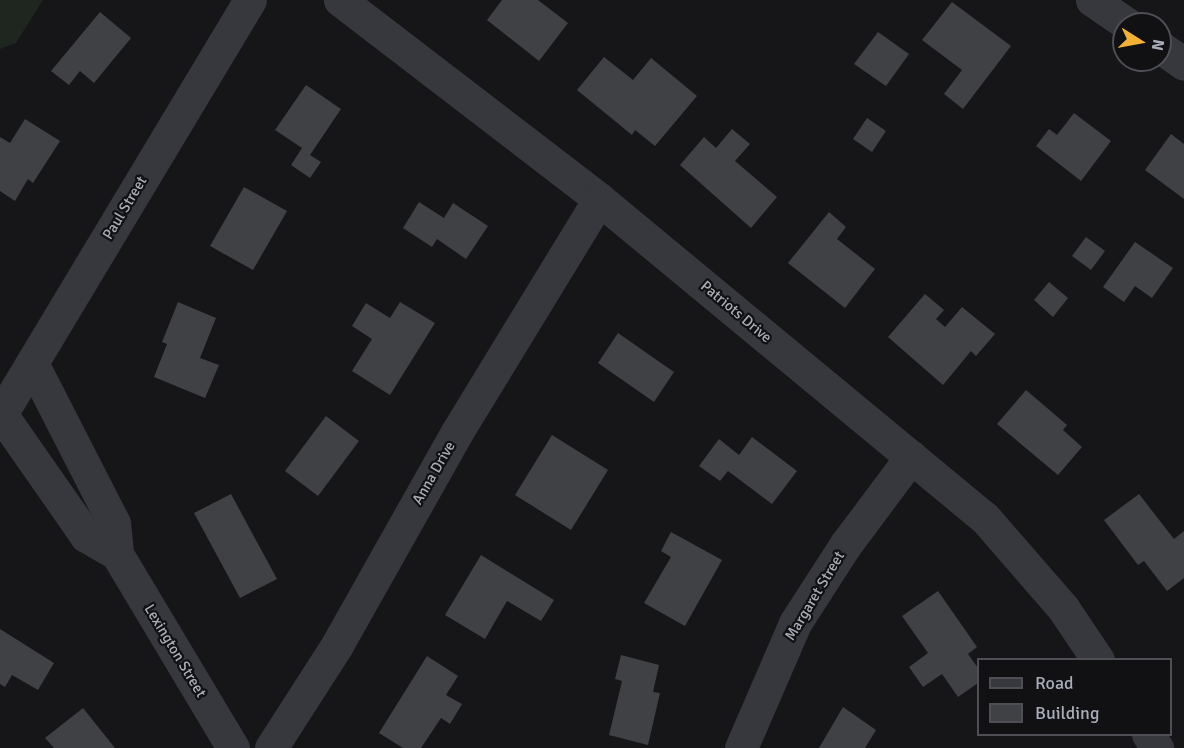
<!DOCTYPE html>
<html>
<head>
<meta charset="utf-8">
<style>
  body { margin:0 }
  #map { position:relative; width:1184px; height:748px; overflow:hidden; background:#161618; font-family:Signika,sans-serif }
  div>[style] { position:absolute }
  .green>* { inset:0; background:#1e261f }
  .building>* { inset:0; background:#404145 }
  .minor>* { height:33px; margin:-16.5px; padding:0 16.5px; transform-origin:16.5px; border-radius:16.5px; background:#37383d }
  span { translate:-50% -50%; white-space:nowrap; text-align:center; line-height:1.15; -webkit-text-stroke:4.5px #111113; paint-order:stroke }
  .street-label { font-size:15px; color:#a8adb8 }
  .legend { position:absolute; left:977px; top:658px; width:195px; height:78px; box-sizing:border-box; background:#111113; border:2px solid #4d4f55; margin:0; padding:8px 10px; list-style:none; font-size:18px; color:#a8adb8 }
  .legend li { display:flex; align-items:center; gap:12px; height:30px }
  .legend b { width:30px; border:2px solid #4d4f55 }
  .north { position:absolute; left:1112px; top:12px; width:60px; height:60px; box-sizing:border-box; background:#111113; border:2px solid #4d4f55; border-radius:50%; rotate:101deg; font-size:16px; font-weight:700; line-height:24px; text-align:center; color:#a8adb8 }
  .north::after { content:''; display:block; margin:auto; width:21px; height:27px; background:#f2b134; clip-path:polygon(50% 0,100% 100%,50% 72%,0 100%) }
</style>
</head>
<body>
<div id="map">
  <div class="green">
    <i style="clip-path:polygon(0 0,43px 0,16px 43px,0 49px)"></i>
  </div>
  <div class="building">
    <i style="clip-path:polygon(502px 0,538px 0,568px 23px,539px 61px,487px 20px)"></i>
    <i style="clip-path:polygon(952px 2px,1011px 46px,963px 109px,944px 94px,962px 70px,922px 40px)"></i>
    <i style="clip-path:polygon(100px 12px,131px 38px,94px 83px,80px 71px,69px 85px,51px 71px)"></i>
    <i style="clip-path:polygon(878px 32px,909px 54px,886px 86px,854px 64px)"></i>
    <i style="clip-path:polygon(604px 57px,633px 80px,651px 58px,697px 96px,655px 146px,635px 130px,632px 135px,577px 90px)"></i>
    <i style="clip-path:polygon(306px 85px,341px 109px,310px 155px,321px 162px,310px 178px,291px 165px,302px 148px,275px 130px)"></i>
    <i style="clip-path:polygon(1074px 113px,1111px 141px,1081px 181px,1036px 146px,1049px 129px,1057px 135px)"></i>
    <i style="clip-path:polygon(867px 118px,886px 131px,872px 152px,853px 139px)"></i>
    <i style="clip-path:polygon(25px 119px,60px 141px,33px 183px,28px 179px,15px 201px,0 191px,0 137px,10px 143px)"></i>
    <i style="clip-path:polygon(732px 129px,750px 144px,735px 161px,777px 197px,751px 228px,680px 165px,704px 137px,716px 148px)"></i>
    <i style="clip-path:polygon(1171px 134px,1184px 144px,1184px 199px,1145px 170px)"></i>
    <i style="clip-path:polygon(244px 187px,287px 211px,253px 270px,210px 246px)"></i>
    <i style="clip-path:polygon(419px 202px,444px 218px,453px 203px,488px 226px,466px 259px,437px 239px,432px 247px,403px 228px)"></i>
    <i style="clip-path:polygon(829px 212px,846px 227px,837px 239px,875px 269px,845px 308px,788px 263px)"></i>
    <i style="clip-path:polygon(1086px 237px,1105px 251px,1091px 270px,1072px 256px)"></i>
    <i style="clip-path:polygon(1135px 242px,1173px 268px,1152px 298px,1135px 286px,1124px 302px,1103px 287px)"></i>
    <i style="clip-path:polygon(1049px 282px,1068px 298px,1053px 317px,1034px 300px)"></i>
    <i style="clip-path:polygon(925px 294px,944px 310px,936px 319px,945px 327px,962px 307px,995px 334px,976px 356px,971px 351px,943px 385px,888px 337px)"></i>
    <i style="clip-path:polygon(178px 302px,216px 318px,200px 358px,219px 365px,205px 398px,154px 377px,167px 344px,162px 342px)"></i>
    <i style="clip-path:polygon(400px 302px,435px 323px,390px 395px,352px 371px,372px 339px,352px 326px,366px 303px,390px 318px)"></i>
    <i style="clip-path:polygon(618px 333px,674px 372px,654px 402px,598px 363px)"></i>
    <i style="clip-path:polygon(1026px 390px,1067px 425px,1063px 430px,1082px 447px,1058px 475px,997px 424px)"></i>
    <i style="clip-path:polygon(326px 416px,359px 441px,318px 496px,285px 471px)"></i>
    <i style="clip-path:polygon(552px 435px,608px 470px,571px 530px,515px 495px)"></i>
    <i style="clip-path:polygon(752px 437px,797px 471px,772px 504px,728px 471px,720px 481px,699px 466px,719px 439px,739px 455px)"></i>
    <i style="clip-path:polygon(231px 494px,277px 579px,240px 598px,194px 513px)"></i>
    <i style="clip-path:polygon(1139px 494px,1174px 539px,1184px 531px,1184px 578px,1167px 591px,1144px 561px,1138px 565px,1104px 520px)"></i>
    <i style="clip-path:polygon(671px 532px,722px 560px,685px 626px,644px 603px,671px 557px,661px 551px)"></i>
    <i style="clip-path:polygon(481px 555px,554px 600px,541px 621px,507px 601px,485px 639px,445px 615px)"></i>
    <i style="clip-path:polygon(938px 591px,977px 647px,968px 654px,978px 668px,978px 683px,958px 697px,942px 674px,923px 687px,909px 667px,928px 653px,902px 616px)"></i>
    <i style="clip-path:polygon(0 629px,54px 663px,38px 690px,12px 675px,5px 687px,0 684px)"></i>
    <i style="clip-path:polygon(621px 655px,659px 665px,653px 692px,660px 693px,648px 745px,609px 735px,622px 681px,615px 679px)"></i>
    <i style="clip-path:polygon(427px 656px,458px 676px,446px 695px,462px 704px,450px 724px,441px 718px,421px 748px,403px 748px,379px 733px)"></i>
    <i style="clip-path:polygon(843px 707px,876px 730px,865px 748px,819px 748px)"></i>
    <i style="clip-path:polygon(83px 708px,115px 748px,54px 748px,45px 738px)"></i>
  </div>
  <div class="minor">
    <i style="left:340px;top:0;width:327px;rotate:37.5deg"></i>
    <i style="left:599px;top:199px;width:499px;rotate:39.6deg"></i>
    <i style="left:984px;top:517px;width:121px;rotate:49deg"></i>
    <i style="left:1063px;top:608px;width:63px;rotate:56.1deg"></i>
    <i style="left:1092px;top:0;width:42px;rotate:34.4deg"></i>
    <i style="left:1160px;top:47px;width:29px;rotate:35deg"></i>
    <i style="left:32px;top:363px;width:180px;rotate:62.9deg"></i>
    <i style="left:114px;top:523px;width:31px;rotate:84deg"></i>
    <i style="left:117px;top:554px;width:226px;rotate:59.1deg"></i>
    <i style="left:1px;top:414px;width:149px;rotate:55.1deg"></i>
    <i style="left:86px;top:536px;width:36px;rotate:30deg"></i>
    <i style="left:0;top:416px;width:485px;rotate:-59deg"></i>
    <i style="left:1148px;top:734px;width:17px;rotate:57deg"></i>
    <i style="left:271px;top:748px;width:122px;rotate:-57.3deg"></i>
    <i style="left:337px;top:645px;width:244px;rotate:-60.6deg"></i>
    <i style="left:457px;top:432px;width:273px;rotate:-58.6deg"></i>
    <i style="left:741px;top:748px;width:136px;rotate:-66.6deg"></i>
    <i style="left:795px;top:623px;width:94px;rotate:-57.2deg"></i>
    <i style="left:846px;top:544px;width:109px;rotate:-53.2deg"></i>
  </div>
  <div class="street-label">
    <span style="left:125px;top:208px;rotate:-59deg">Paul Street</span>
    <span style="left:736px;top:312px;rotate:40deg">Patriots Drive</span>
    <span style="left:434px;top:473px;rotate:-60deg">Anna Drive</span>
    <span style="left:815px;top:596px;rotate:-59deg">Margaret Street</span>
    <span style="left:175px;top:651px;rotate:59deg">Lexington Street</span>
  </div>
  <ul class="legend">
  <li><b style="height:8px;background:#37383d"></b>Road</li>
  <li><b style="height:16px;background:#404145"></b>Building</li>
  </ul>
  <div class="north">N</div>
</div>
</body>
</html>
